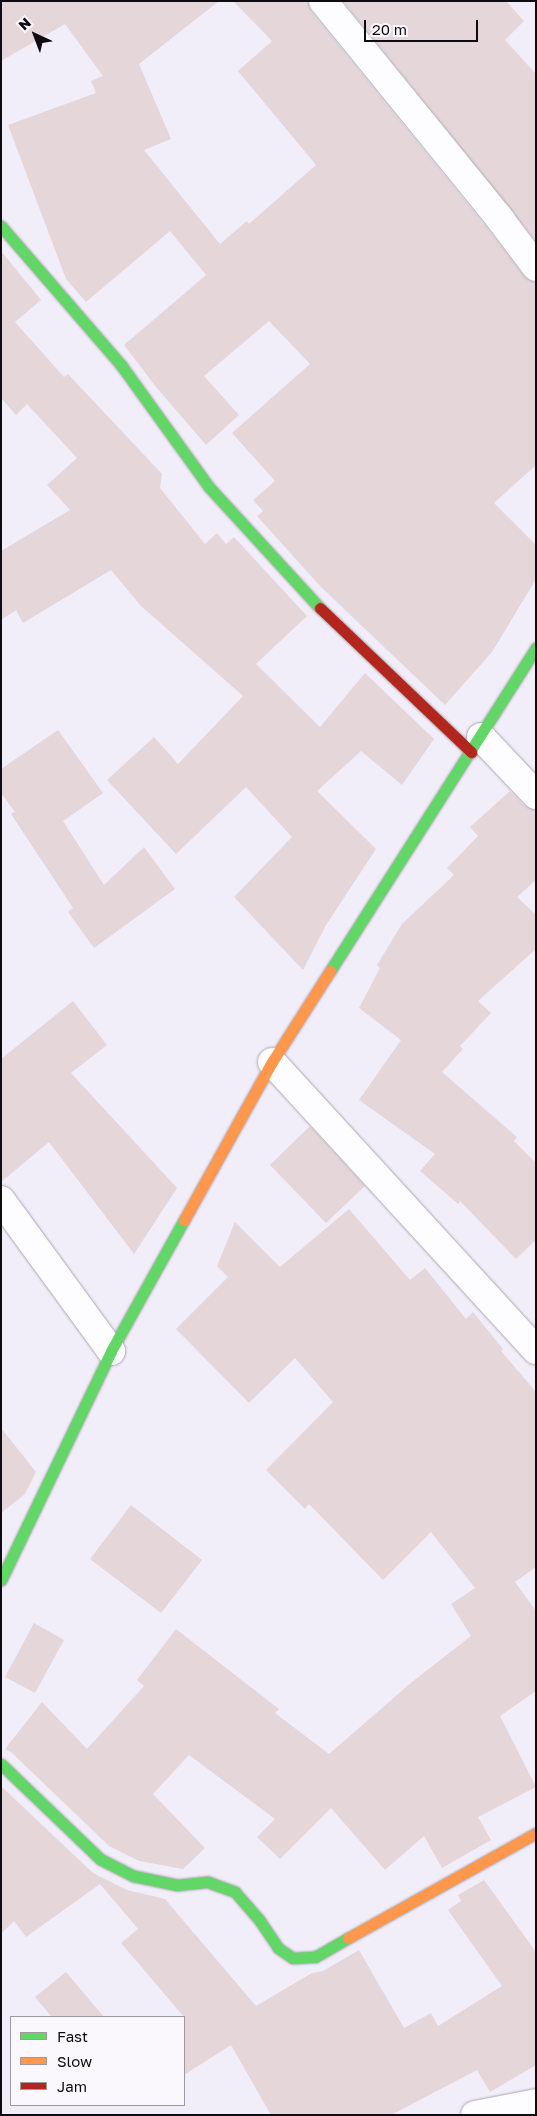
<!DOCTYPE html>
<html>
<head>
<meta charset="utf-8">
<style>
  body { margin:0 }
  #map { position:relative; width:537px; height:2116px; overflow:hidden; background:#f1edf9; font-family:"Golos Text",sans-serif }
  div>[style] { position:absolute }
  .building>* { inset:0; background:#e5d7d9 }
  .roads { filter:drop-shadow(0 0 1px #aba7b1) drop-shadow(0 0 1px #aba7b1) }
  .street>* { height:28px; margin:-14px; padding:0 14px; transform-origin:14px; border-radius:14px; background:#fdfcfe }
  .fast>* { height:11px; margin:-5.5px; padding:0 5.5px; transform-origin:5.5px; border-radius:5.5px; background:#63d668 }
  .slow>* { height:11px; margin:-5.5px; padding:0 5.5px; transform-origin:5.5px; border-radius:5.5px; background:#ff974d }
  .jam>* { height:11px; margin:-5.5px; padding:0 5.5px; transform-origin:5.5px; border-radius:5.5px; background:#b3261e }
  span { translate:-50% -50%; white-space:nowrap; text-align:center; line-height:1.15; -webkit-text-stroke:4px #faf8fd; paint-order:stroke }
  .frame { position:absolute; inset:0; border:2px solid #0e0b13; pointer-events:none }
  .legend { position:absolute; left:10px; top:2016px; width:175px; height:90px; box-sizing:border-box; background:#faf8fd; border:1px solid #9c999f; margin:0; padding:6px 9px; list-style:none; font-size:15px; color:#0e0b13 }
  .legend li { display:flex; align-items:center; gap:10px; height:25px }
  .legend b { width:25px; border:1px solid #9c999f }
  .north { position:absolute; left:10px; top:10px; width:50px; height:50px; -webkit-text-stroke:4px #faf8fd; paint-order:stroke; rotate:317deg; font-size:14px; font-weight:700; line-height:20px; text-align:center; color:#0e0b13 }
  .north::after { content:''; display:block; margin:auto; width:18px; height:22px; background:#0e0b13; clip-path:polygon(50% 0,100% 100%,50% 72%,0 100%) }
  .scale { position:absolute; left:364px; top:20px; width:114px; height:22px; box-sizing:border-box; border:2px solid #0e0b13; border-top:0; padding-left:6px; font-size:15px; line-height:18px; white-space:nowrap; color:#0e0b13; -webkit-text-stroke:4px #faf8fd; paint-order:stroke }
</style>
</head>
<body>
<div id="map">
  <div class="building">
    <i style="clip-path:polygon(1px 1px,219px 1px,139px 64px,171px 139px,144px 150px,220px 244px,247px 221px,249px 224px,316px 165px,238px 71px,272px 41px,233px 1px,308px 1px,311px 11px,488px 229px,524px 276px,536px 282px,536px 465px,494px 503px,536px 545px,536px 579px,492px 652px,445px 705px,321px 587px,257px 516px,263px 511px,253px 500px,275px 481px,232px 433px,310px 364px,269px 321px,204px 376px,239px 415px,206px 445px,156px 387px,124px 345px,206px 275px,170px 231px,86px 302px,66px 279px,8px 125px,96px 93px,91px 81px,103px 76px,65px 24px,1px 61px)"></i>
    <i style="clip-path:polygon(343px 1px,506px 1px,524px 21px,505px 40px,536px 74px,536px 241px)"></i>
    <i style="clip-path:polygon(1px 251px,41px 300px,15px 322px,64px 377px,68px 374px,162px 474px,160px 488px,205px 544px,217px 533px,226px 544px,234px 537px,307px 616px,256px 664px,320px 727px,365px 673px,434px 739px,402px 785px,361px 751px,317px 791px,376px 849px,326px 925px,303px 970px,234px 897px,292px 837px,246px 787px,176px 854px,107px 780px,154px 737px,178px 764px,243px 696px,141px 606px,111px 570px,23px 623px,16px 610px,1px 620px,1px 551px,70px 510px,47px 485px,77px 458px,27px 404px,16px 415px,1px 398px)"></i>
    <i style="clip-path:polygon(58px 730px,103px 793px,63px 821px,104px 885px,144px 847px,175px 889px,94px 948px,68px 912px,73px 908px,11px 814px,15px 812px,1px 793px,1px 769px)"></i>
    <i style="clip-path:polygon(510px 791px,525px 806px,536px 810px,536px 880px,517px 897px,536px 915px,536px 949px,478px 1001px,491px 1013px,460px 1046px,463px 1049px,442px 1072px,517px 1137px,514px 1141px,536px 1163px,536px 1240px,516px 1259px,460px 1201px,458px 1204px,420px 1171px,435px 1154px,359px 1100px,401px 1040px,359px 1008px,380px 968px,377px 965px,402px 924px,454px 875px,447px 868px,478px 836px,470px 827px)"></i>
    <i style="clip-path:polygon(73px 1001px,107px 1045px,71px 1073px,177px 1188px,134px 1254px,49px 1142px,1px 1182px,1px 1059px)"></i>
    <i style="clip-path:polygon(310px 1126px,365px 1186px,326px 1223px,270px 1165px)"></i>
    <i style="clip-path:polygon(349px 1209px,410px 1280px,425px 1268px,466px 1319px,473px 1312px,503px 1349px,501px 1351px,536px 1392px,536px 1567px,515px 1582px,536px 1611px,536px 1691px,500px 1716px,536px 1787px,478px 1817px,491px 1840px,442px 1868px,424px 1836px,385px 1870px,331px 1808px,280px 1859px,257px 1837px,275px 1819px,189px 1755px,153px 1794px,205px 1848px,183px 1869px,139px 1861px,109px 1846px,12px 1753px,5px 1749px,42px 1702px,87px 1749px,144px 1686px,137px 1680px,176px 1629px,279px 1709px,275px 1713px,329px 1754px,412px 1682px,471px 1636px,451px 1604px,475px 1588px,431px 1532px,383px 1580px,309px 1504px,305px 1509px,266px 1470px,333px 1402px,295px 1358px,249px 1403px,176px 1329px,228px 1277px,217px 1266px,235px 1222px,280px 1267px)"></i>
    <i style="clip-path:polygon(1px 1428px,36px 1472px,25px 1494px,1px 1513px)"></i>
    <i style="clip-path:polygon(131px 1505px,202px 1560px,161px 1613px,90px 1559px)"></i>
    <i style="clip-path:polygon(34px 1623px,64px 1640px,35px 1693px,5px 1677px)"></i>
    <i style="clip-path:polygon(1px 1786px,93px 1873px,127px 1890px,165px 1899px,256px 2006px,312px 1973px,323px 1971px,359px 1950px,404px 2028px,431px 2013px,438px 2026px,502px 1986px,448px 1910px,461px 1901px,458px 1895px,484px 1880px,536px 1952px,536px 2065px,490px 2092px,477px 2070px,391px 2115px,271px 2115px,231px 2045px,184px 2075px,184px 2017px,121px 1943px,138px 1929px,100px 1884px,26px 1937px,14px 1921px,1px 1934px)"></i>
    <i style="clip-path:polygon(66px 1972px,104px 2017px,52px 2017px,35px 1997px)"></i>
  </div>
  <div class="roads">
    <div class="street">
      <i style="left:323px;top:1px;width:281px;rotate:50.9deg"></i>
      <i style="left:500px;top:219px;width:60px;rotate:53.1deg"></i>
      <i style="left:481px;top:737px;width:80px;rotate:46.5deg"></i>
      <i style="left:272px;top:1062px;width:391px;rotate:47.5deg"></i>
      <i style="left:1px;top:1200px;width:187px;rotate:53.9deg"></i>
      <i style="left:475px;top:2115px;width:62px;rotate:-11.1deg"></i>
    </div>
    <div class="fast">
      <i style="left:1px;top:226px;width:184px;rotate:49.2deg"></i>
      <i style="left:121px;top:365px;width:150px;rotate:54.2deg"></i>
      <i style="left:209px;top:487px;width:164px;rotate:47.5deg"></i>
      <i style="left:330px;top:971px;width:383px;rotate:-57.5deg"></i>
      <i style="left:1px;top:1580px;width:254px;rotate:-64.3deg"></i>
      <i style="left:111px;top:1351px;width:150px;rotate:-60.9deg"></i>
      <i style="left:1px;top:1764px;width:137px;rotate:43.8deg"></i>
      <i style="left:100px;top:1859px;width:38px;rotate:27deg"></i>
      <i style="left:134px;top:1876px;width:44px;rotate:11.8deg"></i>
      <i style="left:177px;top:1885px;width:31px;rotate:-6deg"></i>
      <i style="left:208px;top:1882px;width:29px;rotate:20deg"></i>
      <i style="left:235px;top:1892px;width:38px;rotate:49deg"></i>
      <i style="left:260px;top:1921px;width:32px;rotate:56deg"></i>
      <i style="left:278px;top:1948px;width:18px;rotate:34deg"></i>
      <i style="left:293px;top:1958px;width:22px;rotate:-3deg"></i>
      <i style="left:315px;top:1957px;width:38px;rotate:-30deg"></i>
    </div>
    <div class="slow">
      <i style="left:184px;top:1220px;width:181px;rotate:-60.9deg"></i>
      <i style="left:272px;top:1062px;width:108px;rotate:-57.5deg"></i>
      <i style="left:348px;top:1938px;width:215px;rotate:-29.2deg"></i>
    </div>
    <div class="jam">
      <i style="left:320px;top:608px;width:209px;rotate:43.6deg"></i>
    </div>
  </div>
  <div class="frame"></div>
  <ul class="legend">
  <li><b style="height:6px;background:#63d668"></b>Fast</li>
  <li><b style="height:6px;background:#ff974d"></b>Slow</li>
  <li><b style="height:6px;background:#b3261e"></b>Jam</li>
  </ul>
  <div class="north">N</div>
  <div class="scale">20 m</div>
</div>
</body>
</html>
